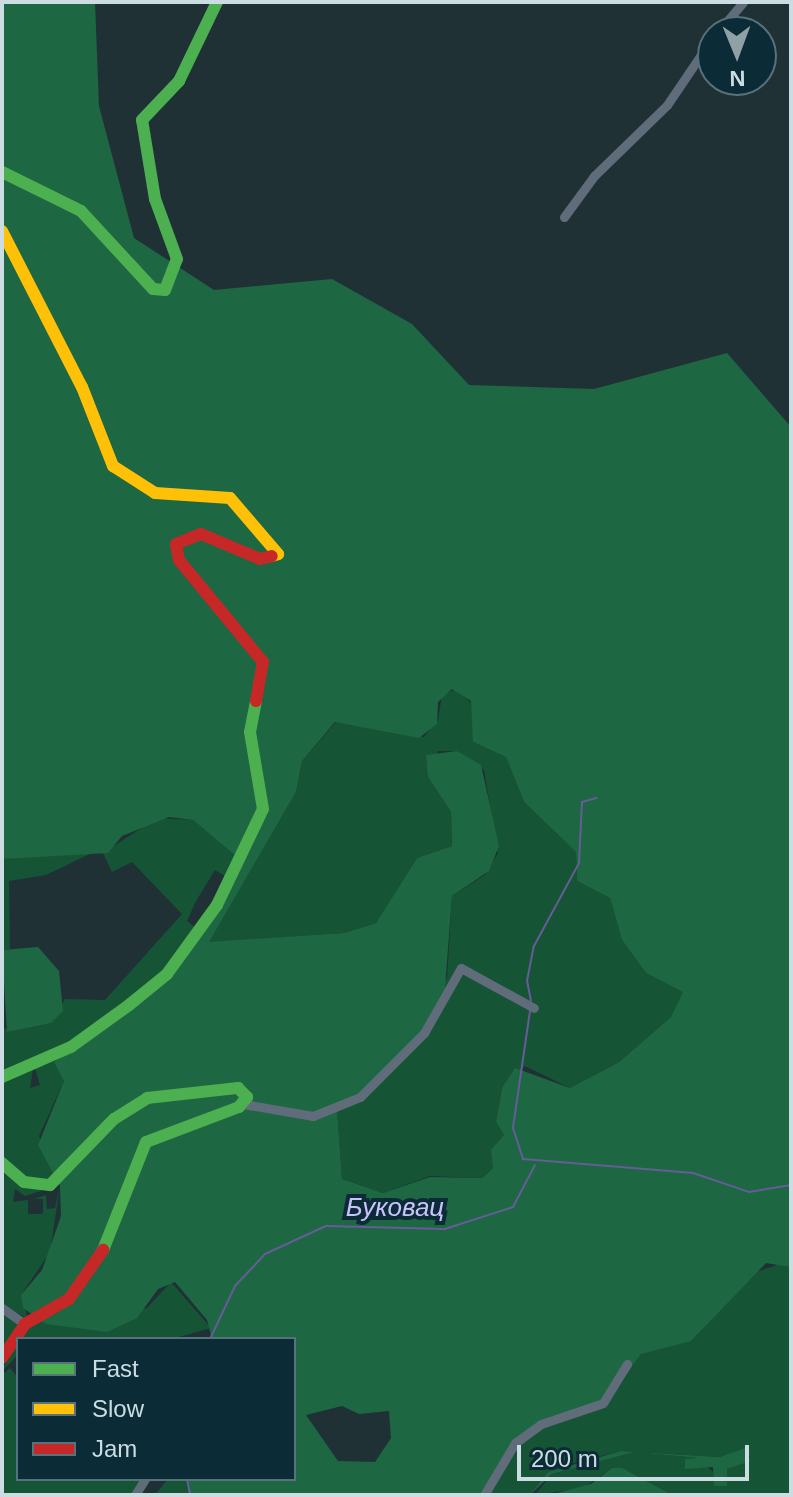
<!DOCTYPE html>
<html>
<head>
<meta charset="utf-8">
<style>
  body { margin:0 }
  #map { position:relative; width:793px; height:1497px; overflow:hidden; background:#203136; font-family:Helvetica,sans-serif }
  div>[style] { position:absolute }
  .green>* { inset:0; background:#165436 }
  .forest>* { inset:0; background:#1d6743 }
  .stream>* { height:2px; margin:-1px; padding:0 1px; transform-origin:1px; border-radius:1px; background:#665c99 }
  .street>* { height:9px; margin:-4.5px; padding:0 4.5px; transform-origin:4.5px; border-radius:4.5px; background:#616c7a }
  .fast>* { height:12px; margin:-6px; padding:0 6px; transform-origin:6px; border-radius:6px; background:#4caf50 }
  .slow>* { height:12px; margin:-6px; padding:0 6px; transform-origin:6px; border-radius:6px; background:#ffc107 }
  .jam>* { height:12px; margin:-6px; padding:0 6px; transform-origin:6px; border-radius:6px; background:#c62828 }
  span { translate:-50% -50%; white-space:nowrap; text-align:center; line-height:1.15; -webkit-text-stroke:8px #0b2b36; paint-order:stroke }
  .water-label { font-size:26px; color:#cac2fc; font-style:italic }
  .frame { position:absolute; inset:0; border:4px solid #cbdde3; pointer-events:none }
  .legend { position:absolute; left:16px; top:1337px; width:280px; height:144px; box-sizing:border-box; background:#0b2b36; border:2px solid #58727b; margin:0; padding:10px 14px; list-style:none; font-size:24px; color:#cbdde3 }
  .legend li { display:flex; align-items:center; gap:16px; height:40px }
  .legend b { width:40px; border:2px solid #58727b }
  .north { position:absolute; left:697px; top:16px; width:80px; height:80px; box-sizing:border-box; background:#0b2b36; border:2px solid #58727b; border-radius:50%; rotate:179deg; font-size:22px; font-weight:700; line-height:32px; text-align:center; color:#cbdde3 }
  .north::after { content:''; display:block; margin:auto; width:28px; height:36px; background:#8fa1a6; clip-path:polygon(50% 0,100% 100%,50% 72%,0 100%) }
  .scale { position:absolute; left:517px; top:1445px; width:232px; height:36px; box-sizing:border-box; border:4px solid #cbdde3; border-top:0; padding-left:10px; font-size:24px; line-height:28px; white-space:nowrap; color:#cbdde3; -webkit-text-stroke:6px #0b2b36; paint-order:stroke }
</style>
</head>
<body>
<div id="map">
  <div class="green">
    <i style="clip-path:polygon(456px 689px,473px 705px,473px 742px,506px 757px,524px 802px,576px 852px,577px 881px,610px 898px,622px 940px,646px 973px,684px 992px,671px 1017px,619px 1062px,570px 1088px,525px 1066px,502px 1088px,496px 1122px,504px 1135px,493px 1168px,482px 1178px,430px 1176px,383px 1193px,342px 1179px,337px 1108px,447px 978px,452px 896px,485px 875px,498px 853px,484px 770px,457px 751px,438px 751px,428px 777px,451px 812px,452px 846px,417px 858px,376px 923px,344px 933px,208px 943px,296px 792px,302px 761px,336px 722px,424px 737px,438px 720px,442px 695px)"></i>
    <i style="clip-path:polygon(157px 818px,193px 820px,235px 855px,225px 876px,215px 870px,196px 901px,187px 921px,197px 929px,162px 973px,71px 1042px,2px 1072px,2px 1029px,51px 1023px,65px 999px,105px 1000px,182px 914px,132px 862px,112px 872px,103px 853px)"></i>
    <i style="clip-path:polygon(98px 850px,46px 875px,9px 881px,10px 949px,2px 950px,2px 859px)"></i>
    <i style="clip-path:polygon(57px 1060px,64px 1081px,39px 1136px,54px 1172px,48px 1181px,26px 1179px,2px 1158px,2px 1082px,33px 1069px,30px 1088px,40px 1085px,35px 1068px)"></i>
    <i style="clip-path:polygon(2px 1169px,47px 1189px,25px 1196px,15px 1189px,13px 1202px,28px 1200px,28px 1214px,43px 1214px,43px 1199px,34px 1199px,46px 1195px,47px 1209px,55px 1208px,60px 1186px,50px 1252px,23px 1292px,27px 1318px,2px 1305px)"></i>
    <i style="clip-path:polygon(789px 1261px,791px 1495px,672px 1495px,612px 1468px,583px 1488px,535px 1495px,552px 1474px,635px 1452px,698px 1458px,727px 1485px,727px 1469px,745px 1449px,720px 1457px,621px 1451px,558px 1467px,530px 1495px,487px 1495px,508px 1455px,530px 1434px,611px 1399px,641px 1354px,696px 1336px,753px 1273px)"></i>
    <i style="clip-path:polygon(171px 1282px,211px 1328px,172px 1339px,18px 1339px,18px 1355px,2px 1371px,17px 1340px,38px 1320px,147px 1308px)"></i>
    <i style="clip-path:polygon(2px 1310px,19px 1323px,2px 1351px)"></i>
    <i style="clip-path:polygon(10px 1368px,18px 1378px,18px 1479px,143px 1479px,133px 1495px,2px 1495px,2px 1375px)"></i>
    <i style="clip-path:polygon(168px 1479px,186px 1479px,189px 1495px,155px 1495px)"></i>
  </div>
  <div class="forest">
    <i style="clip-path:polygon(evenodd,2px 2px,95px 2px,99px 106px,134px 238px,214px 290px,332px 279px,412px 324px,469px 385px,594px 389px,727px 353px,791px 427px,791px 1267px,766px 1263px,691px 1341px,641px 1354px,605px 1406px,539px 1429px,516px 1446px,487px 1495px,189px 1495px,186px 1479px,294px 1479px,294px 1339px,212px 1339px,207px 1320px,175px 1282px,158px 1289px,137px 1318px,107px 1332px,46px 1324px,23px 1308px,21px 1295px,42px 1270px,61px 1216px,60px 1186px,38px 1145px,64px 1081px,54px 1062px,177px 968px,219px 909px,236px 856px,193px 820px,169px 817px,122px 836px,108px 853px,2px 859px,2px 2px,452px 689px,471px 701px,473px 742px,506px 757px,524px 802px,576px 852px,577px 881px,610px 898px,622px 940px,646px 973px,683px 992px,671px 1017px,619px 1062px,570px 1088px,515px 1068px,502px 1088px,496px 1122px,504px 1135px,491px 1150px,493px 1168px,482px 1178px,430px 1177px,383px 1193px,342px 1179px,337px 1108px,371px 1086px,418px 1037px,445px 988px,452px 896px,489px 871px,499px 846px,481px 765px,457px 751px,426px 755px,428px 777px,451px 812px,452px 846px,417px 858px,376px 923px,344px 933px,209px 942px,296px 792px,302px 761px,335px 722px,419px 738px,437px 724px,438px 702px,452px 689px,2px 2px,342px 1406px,359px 1414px,389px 1411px,391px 1438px,375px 1462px,338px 1461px,306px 1415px,342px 1406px)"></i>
    <i style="clip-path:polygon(38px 947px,59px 971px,63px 1011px,51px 1023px,7px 1032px,2px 950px)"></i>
    <i style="clip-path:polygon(745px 1448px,750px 1461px,727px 1469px,727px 1486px,714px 1486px,713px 1467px,685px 1469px,685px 1459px,698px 1458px,635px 1452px,552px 1474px,530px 1495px,548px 1472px,621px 1451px,720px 1457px)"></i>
    <i style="clip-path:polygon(612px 1468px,622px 1468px,672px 1495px,557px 1493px,591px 1484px)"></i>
  </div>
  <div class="stream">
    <i style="left:531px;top:1001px;width:20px;rotate:-101deg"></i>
    <i style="left:527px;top:981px;width:36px;rotate:-79deg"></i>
    <i style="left:534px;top:946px;width:94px;rotate:-61.5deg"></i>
    <i style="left:579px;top:863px;width:61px;rotate:-87.2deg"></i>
    <i style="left:582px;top:802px;width:15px;rotate:-16deg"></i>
    <i style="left:530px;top:1011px;width:118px;rotate:98.3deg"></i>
    <i style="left:513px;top:1128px;width:33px;rotate:72deg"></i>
    <i style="left:523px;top:1159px;width:171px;rotate:4.7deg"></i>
    <i style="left:693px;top:1173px;width:59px;rotate:18.7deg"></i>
    <i style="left:749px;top:1192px;width:43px;rotate:-9.5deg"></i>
    <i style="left:210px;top:1339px;width:59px;rotate:-64.7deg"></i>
    <i style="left:235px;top:1286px;width:44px;rotate:-46.8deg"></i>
    <i style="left:265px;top:1254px;width:67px;rotate:-24.7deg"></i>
    <i style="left:326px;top:1226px;width:119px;rotate:1.4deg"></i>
    <i style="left:445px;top:1229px;width:71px;rotate:-17.9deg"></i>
    <i style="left:513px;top:1207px;width:47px;rotate:-62.4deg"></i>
    <i style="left:187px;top:1479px;width:16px;rotate:79deg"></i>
  </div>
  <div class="street">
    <i style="left:718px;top:32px;width:39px;rotate:-50deg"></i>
    <i style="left:564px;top:217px;width:51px;rotate:-53.8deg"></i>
    <i style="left:594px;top:176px;width:102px;rotate:-44.2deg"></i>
    <i style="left:667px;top:105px;width:82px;rotate:-55.9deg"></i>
    <i style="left:243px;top:1104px;width:71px;rotate:9.7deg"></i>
    <i style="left:313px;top:1116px;width:51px;rotate:-22deg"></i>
    <i style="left:360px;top:1097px;width:91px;rotate:-45deg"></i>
    <i style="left:424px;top:1033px;width:75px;rotate:-60.4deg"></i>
    <i style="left:461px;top:968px;width:83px;rotate:28.7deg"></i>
    <i style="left:2px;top:1308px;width:28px;rotate:35deg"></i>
    <i style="left:135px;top:1495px;width:19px;rotate:-58deg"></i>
    <i style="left:484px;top:1495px;width:61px;rotate:-59.2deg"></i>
    <i style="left:515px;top:1443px;width:32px;rotate:-36deg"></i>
    <i style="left:541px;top:1424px;width:65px;rotate:-18.7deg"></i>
    <i style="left:603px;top:1403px;width:46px;rotate:-58.4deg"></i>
  </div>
  <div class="fast">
    <i style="left:2px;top:172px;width:88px;rotate:26.3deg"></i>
    <i style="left:81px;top:211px;width:106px;rotate:47.3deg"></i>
    <i style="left:153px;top:289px;width:12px;rotate:5deg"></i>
    <i style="left:165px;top:290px;width:33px;rotate:-69deg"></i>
    <i style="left:177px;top:259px;width:64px;rotate:-110.1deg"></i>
    <i style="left:155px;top:199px;width:80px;rotate:-99.3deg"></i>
    <i style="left:142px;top:120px;width:54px;rotate:-46.5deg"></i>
    <i style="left:179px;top:81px;width:88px;rotate:-64.3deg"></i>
    <i style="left:2px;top:1077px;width:75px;rotate:-23.5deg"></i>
    <i style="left:71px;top:1047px;width:72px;rotate:-35.9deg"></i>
    <i style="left:129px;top:1005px;width:49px;rotate:-39.2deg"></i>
    <i style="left:167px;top:974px;width:85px;rotate:-54.1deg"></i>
    <i style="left:217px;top:905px;width:106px;rotate:-64.4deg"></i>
    <i style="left:263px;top:809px;width:78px;rotate:-99.6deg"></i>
    <i style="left:250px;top:732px;width:32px;rotate:-79deg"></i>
    <i style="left:2px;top:1163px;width:29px;rotate:41deg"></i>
    <i style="left:24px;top:1182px;width:26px;rotate:7deg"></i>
    <i style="left:50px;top:1185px;width:92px;rotate:-45.9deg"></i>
    <i style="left:114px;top:1119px;width:39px;rotate:-32deg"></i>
    <i style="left:147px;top:1098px;width:92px;rotate:-6.3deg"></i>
    <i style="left:238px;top:1088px;width:13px;rotate:45deg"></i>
    <i style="left:247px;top:1097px;width:13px;rotate:129deg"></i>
    <i style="left:239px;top:1107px;width:99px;rotate:159.4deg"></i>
    <i style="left:146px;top:1142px;width:116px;rotate:111.7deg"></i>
  </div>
  <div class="slow">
    <i style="left:2px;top:231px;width:175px;rotate:62.9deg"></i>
    <i style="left:82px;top:387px;width:85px;rotate:68.6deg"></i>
    <i style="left:113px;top:466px;width:50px;rotate:32.7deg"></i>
    <i style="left:155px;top:493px;width:75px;rotate:3.8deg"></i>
    <i style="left:230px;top:498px;width:74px;rotate:49.4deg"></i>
    <i style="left:278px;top:554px;width:6px;rotate:162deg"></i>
  </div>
  <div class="jam">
    <i style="left:256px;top:701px;width:40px;rotate:-80deg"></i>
    <i style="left:263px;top:662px;width:132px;rotate:-129.5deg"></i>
    <i style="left:179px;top:560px;width:16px;rotate:-101deg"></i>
    <i style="left:176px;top:544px;width:27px;rotate:-22deg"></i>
    <i style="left:201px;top:534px;width:64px;rotate:23deg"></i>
    <i style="left:260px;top:559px;width:12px;rotate:-14deg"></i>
    <i style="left:2px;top:1358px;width:41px;rotate:-55.9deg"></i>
    <i style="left:25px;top:1324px;width:51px;rotate:-29.6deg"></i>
    <i style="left:69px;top:1299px;width:60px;rotate:-55.2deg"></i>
  </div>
  <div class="water-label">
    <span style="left:395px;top:1208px">Буковац</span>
  </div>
  <div class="frame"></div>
  <ul class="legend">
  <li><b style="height:10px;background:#4caf50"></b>Fast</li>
  <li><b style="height:10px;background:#ffc107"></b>Slow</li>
  <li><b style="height:10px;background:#c62828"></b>Jam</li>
  </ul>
  <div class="north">N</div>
  <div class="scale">200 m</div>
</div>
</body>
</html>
